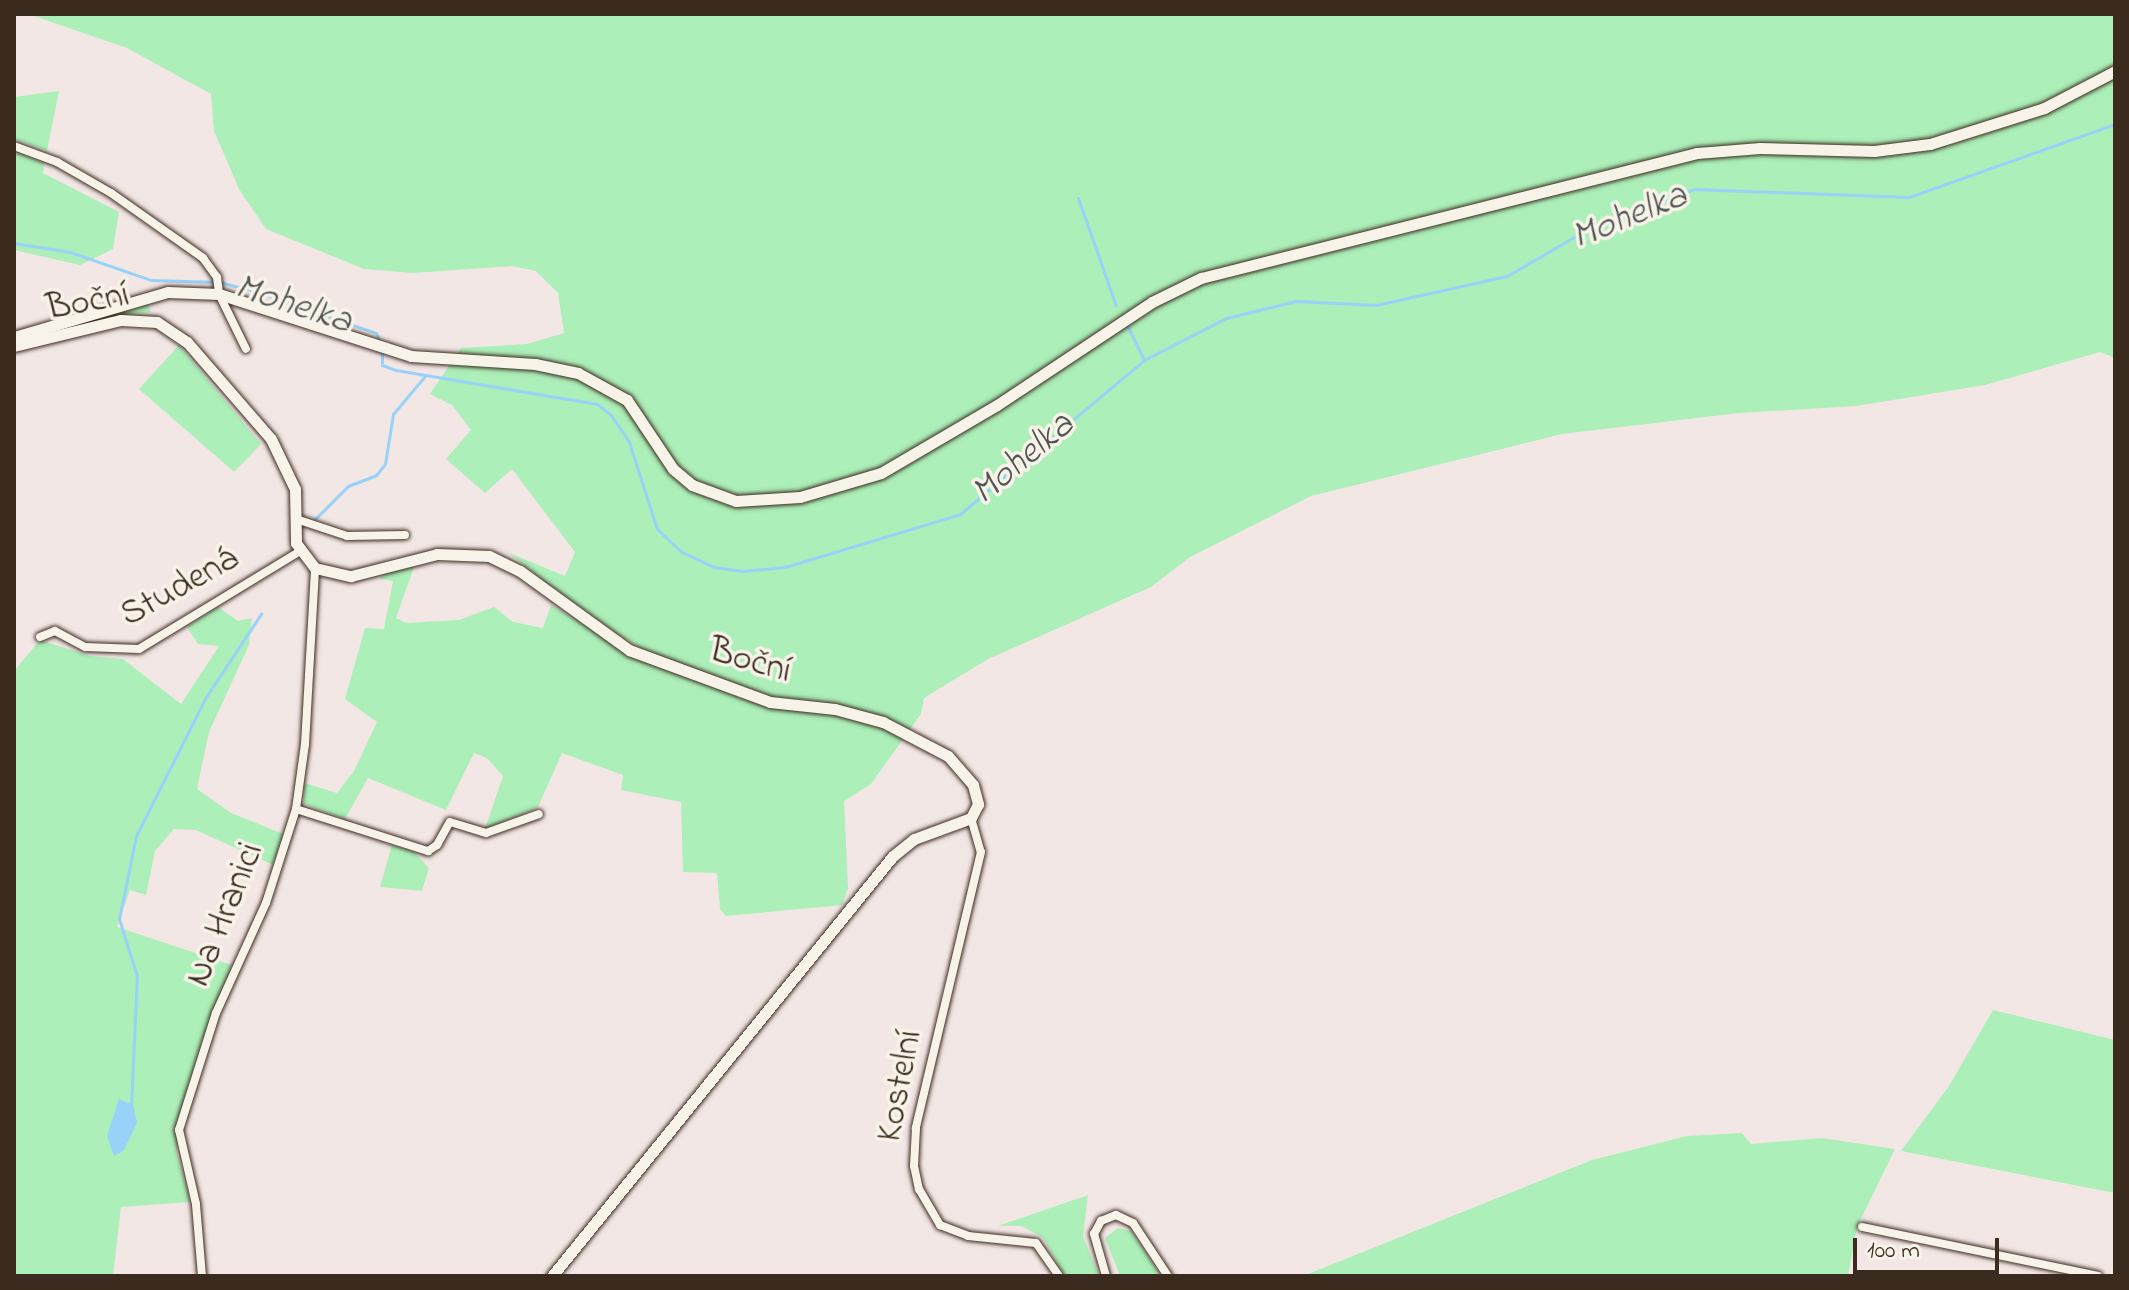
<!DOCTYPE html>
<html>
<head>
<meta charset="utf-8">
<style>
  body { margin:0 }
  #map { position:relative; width:2129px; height:1290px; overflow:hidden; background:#f3e7e6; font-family:"Indie Flower",sans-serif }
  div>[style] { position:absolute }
  .green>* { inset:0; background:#acefb9 }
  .water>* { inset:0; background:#99d2f9 }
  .stream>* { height:3px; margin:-1.5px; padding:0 1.5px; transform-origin:1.5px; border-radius:1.5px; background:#99d2f9 }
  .roads { filter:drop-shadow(0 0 2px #3b2a1e) drop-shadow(0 0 2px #3b2a1e) }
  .minor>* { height:8px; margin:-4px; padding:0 4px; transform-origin:4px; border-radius:4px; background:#f7f3e8 }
  .tertiary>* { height:11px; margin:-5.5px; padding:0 5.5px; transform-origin:5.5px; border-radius:5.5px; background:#f7f3e8 }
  span { translate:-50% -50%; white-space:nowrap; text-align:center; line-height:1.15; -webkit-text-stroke:7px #f7f3e8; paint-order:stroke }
  .street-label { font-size:36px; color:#3b2a1e }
  .water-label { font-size:38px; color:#525455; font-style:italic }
  .frame { position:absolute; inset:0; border:16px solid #3b2a1e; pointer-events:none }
  .scale { position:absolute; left:1853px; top:1238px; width:146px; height:36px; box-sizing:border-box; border:4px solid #3b2a1e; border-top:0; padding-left:10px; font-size:24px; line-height:28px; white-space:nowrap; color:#3b2a1e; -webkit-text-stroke:6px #f7f3e8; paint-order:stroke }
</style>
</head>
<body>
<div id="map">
  <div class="green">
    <i style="clip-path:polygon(28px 14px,2115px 14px,2115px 358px,2100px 352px,1985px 385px,1856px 406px,1739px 413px,1562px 434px,1311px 496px,1190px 557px,1151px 587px,988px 659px,924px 698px,921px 714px,871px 784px,844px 801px,848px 889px,842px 905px,726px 916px,720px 909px,717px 873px,683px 872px,681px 802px,621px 790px,623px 775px,562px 753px,538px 807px,485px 829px,503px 776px,487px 758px,474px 753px,446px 810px,368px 778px,345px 819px,304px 804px,304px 783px,337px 793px,354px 771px,377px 722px,345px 699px,365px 628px,384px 629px,393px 581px,380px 579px,386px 572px,414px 567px,396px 618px,406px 623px,459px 620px,494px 607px,513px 622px,543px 628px,551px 605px,642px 660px,645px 651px,590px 616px,507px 552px,565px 576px,575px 552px,512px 469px,485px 493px,446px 459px,471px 430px,452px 405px,430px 394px,461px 348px,527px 344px,564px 333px,558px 293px,536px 271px,512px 266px,413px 273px,364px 269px,266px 229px,239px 189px,214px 131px,211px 94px,127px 48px)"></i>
    <i style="clip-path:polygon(59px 91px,47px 151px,14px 139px,14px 97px)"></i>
    <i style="clip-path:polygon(14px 151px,44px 163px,43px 173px,119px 212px,113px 249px,80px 265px,14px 250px)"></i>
    <i style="clip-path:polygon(147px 302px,151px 312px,119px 315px,30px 339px)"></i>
    <i style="clip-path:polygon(179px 345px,261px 444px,234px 472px,139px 389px)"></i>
    <i style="clip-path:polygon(218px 607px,238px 621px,252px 618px,249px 645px,209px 732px,197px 789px,231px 813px,283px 834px,273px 865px,196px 830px,174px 829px,155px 851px,146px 895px,130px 890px,117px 927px,232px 965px,177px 1124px,177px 1154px,190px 1202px,121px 1207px,113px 1276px,14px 1276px,14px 671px,40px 640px,90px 656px,123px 659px,181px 704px,219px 646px,198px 644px,187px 627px)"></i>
    <i style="clip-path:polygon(392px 845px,414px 852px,429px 868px,422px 891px,380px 887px)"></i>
    <i style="clip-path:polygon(1993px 1010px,2115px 1040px,2115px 1193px,1901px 1151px,1949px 1086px)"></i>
    <i style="clip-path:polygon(1742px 1133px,1751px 1144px,1822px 1138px,1895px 1149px,1857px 1227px,1848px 1276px,1303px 1276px,1592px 1160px,1687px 1136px)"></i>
    <i style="clip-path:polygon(1088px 1195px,1083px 1236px,1099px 1276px,1065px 1276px,1043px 1238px,1022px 1226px,998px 1226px)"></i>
    <i style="clip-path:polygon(1118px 1228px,1131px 1231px,1161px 1276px,1120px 1276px,1105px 1238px)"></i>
  </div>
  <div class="water">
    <i style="clip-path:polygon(119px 1099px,133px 1105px,137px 1123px,124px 1150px,114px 1156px,107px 1136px)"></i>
  </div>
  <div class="stream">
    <i style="left:1078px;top:198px;width:114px;rotate:70.6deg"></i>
    <i style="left:14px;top:243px;width:57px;rotate:9.1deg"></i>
    <i style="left:70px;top:252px;width:86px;rotate:19.1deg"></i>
    <i style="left:151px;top:280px;width:68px;rotate:1.7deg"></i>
    <i style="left:219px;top:282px;width:34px;rotate:14deg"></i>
    <i style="left:252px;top:290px;width:131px;rotate:19.1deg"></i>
    <i style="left:376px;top:333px;width:12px;rotate:66deg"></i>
    <i style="left:1128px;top:327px;width:37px;rotate:64deg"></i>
    <i style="left:382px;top:352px;width:13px;rotate:90deg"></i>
    <i style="left:382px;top:365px;width:15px;rotate:20deg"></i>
    <i style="left:396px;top:370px;width:204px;rotate:9.6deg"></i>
    <i style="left:597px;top:404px;width:18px;rotate:38deg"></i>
    <i style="left:611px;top:415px;width:32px;rotate:56deg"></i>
    <i style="left:629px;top:442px;width:91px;rotate:72.2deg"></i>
    <i style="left:657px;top:529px;width:34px;rotate:43deg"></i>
    <i style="left:682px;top:552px;width:35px;rotate:25deg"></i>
    <i style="left:714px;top:567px;width:29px;rotate:8deg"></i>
    <i style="left:743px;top:571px;width:42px;rotate:-5.4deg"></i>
    <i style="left:785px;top:567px;width:183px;rotate:-16.8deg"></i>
    <i style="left:960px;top:514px;width:240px;rotate:-39.9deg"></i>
    <i style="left:1144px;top:360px;width:92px;rotate:-27.1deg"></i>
    <i style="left:1226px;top:318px;width:72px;rotate:-13.7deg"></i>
    <i style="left:1296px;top:301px;width:80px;rotate:2.9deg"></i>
    <i style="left:1376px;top:305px;width:134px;rotate:-12.5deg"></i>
    <i style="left:1507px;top:276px;width:91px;rotate:-30.2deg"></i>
    <i style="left:1586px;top:230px;width:116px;rotate:-20.8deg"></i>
    <i style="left:1694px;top:189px;width:215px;rotate:2.1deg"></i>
    <i style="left:1909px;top:197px;width:219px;rotate:-19.5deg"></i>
    <i style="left:315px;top:519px;width:47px;rotate:-45deg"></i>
    <i style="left:348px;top:486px;width:30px;rotate:-21deg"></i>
    <i style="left:376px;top:475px;width:14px;rotate:-51deg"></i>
    <i style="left:385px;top:464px;width:51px;rotate:-80.9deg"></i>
    <i style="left:393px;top:414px;width:50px;rotate:-49.9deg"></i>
    <i style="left:131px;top:1106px;width:130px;rotate:-87.4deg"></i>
    <i style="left:137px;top:976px;width:60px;rotate:-107.5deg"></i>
    <i style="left:119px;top:919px;width:85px;rotate:-78.4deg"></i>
    <i style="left:136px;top:836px;width:156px;rotate:-63.3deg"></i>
    <i style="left:206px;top:697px;width:100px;rotate:-56.5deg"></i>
  </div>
  <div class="roads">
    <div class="minor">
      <i style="left:14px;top:146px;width:46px;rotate:20.4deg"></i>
      <i style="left:57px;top:162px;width:62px;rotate:29.9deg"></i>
      <i style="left:111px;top:193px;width:113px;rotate:35.2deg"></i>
      <i style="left:203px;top:258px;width:24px;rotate:54deg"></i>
      <i style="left:217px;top:277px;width:17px;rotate:83deg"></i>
      <i style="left:219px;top:294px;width:61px;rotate:63.9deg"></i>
      <i style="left:296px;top:519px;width:54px;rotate:18.4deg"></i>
      <i style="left:347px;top:536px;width:58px;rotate:-1deg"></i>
      <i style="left:40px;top:637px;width:16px;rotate:-22deg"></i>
      <i style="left:55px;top:631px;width:34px;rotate:28deg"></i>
      <i style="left:85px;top:647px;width:54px;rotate:2.1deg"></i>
      <i style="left:139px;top:649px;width:188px;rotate:-31.3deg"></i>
      <i style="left:296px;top:809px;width:139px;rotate:17.7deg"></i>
      <i style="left:428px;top:851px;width:11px;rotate:-34deg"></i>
      <i style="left:437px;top:845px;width:26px;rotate:-61deg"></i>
      <i style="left:450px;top:822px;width:38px;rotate:17deg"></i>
      <i style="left:486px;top:833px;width:56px;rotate:-19.7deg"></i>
      <i style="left:971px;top:818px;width:35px;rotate:74deg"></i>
      <i style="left:981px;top:852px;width:284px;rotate:103.3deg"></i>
      <i style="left:916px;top:1128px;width:38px;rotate:93deg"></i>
      <i style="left:914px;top:1166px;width:24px;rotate:78deg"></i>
      <i style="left:919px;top:1189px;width:42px;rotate:59.7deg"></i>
      <i style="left:940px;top:1225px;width:30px;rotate:21deg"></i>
      <i style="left:968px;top:1236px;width:68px;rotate:5.9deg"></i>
      <i style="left:1036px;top:1243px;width:40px;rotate:55.1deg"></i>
      <i style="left:1862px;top:1227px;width:241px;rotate:11.7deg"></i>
      <i style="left:202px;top:1276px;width:72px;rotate:-94.8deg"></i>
      <i style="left:196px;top:1204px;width:76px;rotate:-102.9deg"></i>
      <i style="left:179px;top:1130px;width:123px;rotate:-72.5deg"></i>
      <i style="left:216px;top:1013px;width:121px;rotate:-65.6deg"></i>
      <i style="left:266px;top:903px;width:99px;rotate:-72.3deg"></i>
      <i style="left:296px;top:809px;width:66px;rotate:-82.1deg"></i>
      <i style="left:305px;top:744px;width:176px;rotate:-86.7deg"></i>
      <i style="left:1106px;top:1276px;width:44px;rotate:-105.9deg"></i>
      <i style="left:1094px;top:1234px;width:15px;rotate:-62deg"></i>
      <i style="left:1101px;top:1221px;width:16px;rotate:-22deg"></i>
      <i style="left:1116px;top:1215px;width:19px;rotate:25deg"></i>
      <i style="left:1133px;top:1223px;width:64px;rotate:56.6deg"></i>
    </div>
    <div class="tertiary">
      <i style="left:14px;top:337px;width:160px;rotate:-16.3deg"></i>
      <i style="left:168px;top:292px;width:51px;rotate:2.2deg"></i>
      <i style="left:219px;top:294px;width:202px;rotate:17.9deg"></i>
      <i style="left:411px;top:356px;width:124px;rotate:3.7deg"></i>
      <i style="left:535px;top:364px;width:44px;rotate:11.8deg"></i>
      <i style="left:578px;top:373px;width:56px;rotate:28.9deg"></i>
      <i style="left:627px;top:400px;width:83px;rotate:56.3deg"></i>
      <i style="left:673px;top:469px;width:25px;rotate:40deg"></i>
      <i style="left:692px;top:485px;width:47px;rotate:20deg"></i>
      <i style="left:736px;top:501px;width:64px;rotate:-3.6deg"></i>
      <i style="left:800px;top:497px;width:84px;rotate:-16.5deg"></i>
      <i style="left:881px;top:473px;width:134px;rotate:-30.4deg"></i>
      <i style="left:997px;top:405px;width:186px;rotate:-33.6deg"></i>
      <i style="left:1152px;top:302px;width:55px;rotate:-26.1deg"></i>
      <i style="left:1201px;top:278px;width:512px;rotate:-14.14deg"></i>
      <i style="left:1697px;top:153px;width:63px;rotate:-4.5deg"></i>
      <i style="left:1760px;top:148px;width:114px;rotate:1.5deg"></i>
      <i style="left:1874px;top:151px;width:56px;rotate:-7.1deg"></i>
      <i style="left:1930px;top:144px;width:120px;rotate:-17.5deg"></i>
      <i style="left:2044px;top:108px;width:80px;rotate:-27.5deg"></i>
      <i style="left:14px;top:346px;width:110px;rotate:-13.7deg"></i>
      <i style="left:121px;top:320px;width:36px;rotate:3deg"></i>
      <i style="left:157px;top:322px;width:36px;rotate:34deg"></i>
      <i style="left:187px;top:342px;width:128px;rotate:49.1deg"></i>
      <i style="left:271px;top:439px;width:55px;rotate:64.4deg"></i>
      <i style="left:295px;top:489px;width:54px;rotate:88.9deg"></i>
      <i style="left:296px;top:543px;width:31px;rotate:53deg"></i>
      <i style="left:315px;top:568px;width:37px;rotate:13deg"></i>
      <i style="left:351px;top:576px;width:89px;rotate:-14.3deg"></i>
      <i style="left:437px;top:554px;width:52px;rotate:2.2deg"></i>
      <i style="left:489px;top:556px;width:34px;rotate:26deg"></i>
      <i style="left:520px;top:571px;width:135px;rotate:35.9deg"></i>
      <i style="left:629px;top:650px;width:150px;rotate:20.2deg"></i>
      <i style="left:770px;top:702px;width:65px;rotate:6.1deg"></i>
      <i style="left:835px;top:709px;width:50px;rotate:15.2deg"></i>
      <i style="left:883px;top:722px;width:73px;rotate:27.6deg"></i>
      <i style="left:948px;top:756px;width:38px;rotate:49deg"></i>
      <i style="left:973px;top:785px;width:20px;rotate:75deg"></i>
      <i style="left:978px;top:804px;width:16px;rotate:117deg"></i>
      <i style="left:971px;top:818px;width:61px;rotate:159.8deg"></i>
      <i style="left:914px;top:839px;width:28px;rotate:141deg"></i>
      <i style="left:892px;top:857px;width:540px;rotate:129.06deg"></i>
    </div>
  </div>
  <div class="street-label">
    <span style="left:88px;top:303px;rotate:-10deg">Boční</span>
    <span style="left:180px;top:588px;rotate:-29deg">Studená</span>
    <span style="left:750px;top:662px;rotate:16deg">Boční</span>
    <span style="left:226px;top:915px;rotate:-68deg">Na Hranici</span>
    <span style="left:901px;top:1086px;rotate:-79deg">Kostelní</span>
  </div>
  <div class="water-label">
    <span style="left:1630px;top:218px;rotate:-22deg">Mohelka</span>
    <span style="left:293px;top:306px;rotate:18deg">Mohelka</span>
    <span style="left:1024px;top:460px;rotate:-40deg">Mohelka</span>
  </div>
  <div class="frame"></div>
  <div class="scale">100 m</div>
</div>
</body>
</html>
